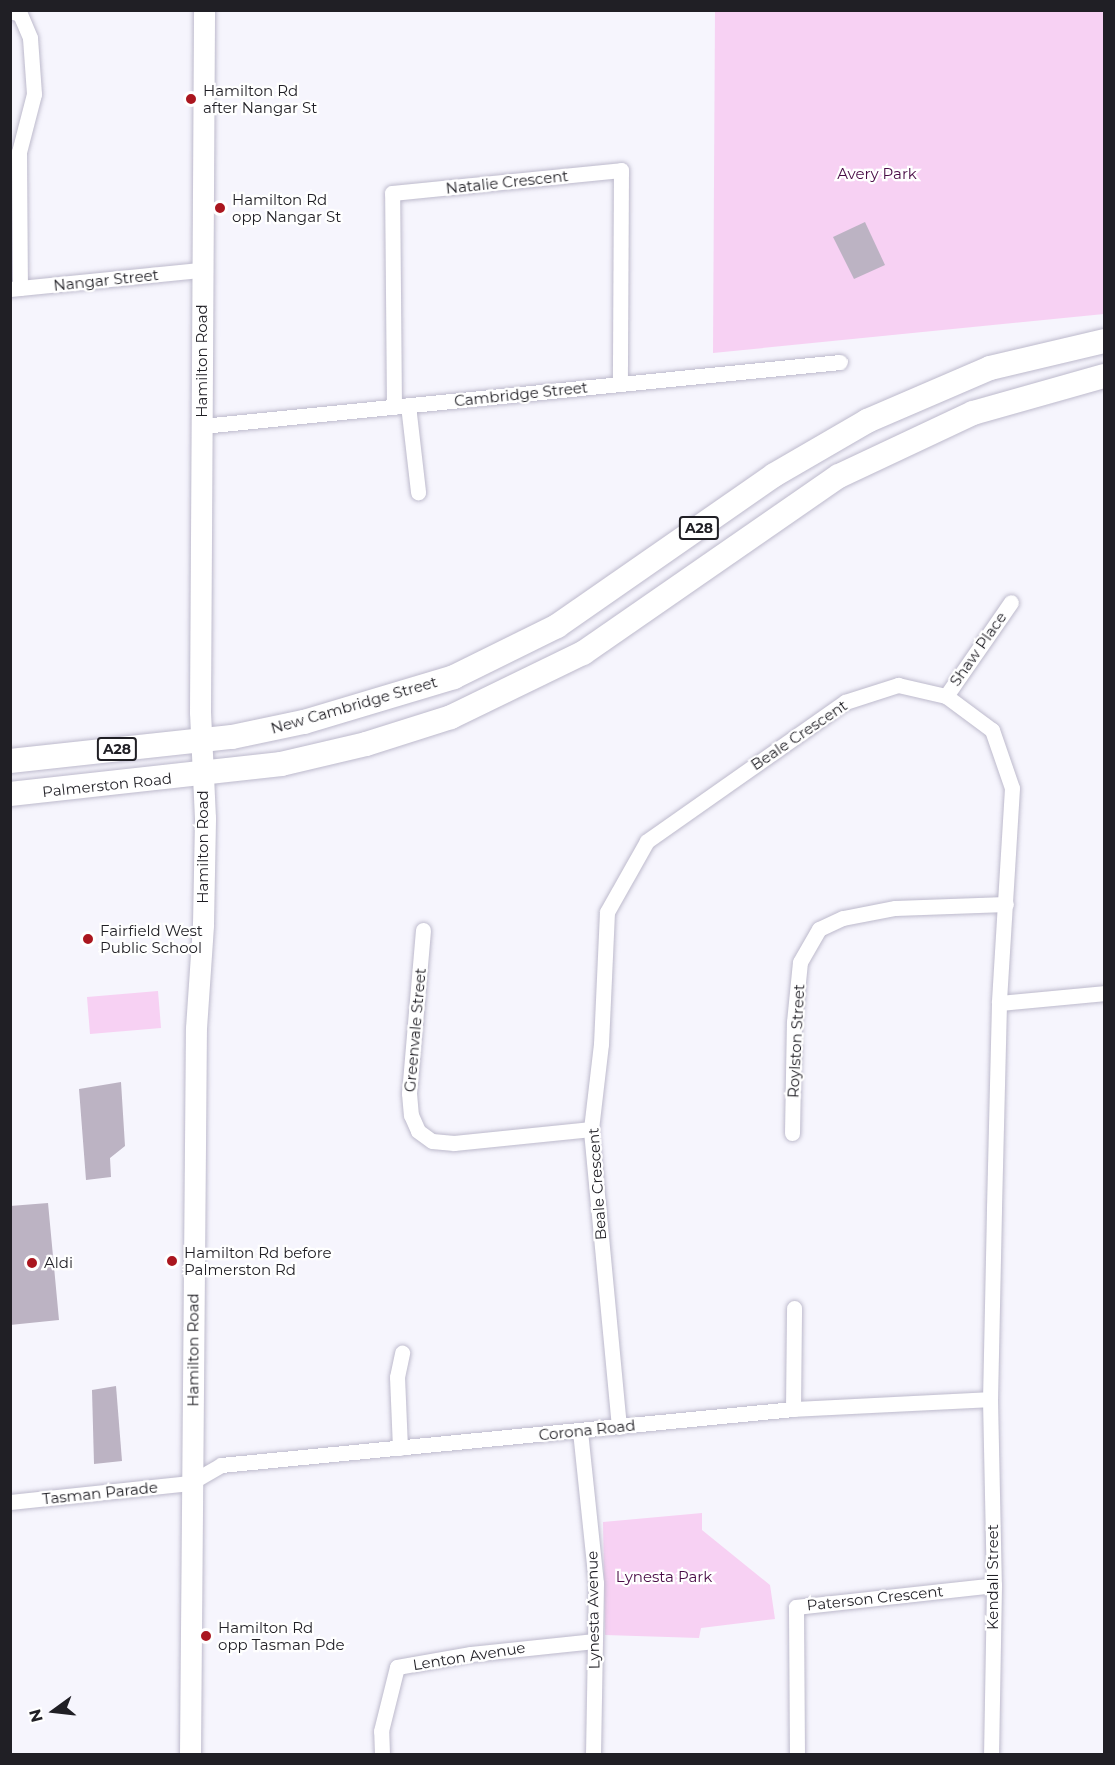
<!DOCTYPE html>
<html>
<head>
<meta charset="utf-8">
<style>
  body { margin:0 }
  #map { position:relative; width:1115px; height:1765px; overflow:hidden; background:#f6f5fd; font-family:Montserrat,sans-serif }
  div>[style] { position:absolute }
  .green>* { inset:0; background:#f7d1f3 }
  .building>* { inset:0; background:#bcb3c3 }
  .roads { filter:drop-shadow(0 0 2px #bdbacc) drop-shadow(0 0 2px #bdbacc) }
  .minor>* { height:15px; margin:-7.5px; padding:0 7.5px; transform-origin:7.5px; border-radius:7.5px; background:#fff }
  .secondary>* { height:21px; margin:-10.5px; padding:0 10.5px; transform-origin:10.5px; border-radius:10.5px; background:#fff }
  .trunk>* { height:24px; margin:-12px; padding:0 12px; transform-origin:12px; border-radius:12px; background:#fff }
  .dots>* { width:16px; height:16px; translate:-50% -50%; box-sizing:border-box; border:3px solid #fff; border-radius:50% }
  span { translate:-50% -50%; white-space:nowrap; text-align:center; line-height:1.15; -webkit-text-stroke:4.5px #fff; paint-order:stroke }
  .shield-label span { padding:2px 4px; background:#fff; border:2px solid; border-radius:4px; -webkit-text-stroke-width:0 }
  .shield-label { font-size:14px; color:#201f25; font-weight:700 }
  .poi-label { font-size:15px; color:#201f25 }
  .left { translate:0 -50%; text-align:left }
  .park-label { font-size:15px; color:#490c46 }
  .street-label { font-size:15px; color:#201f25 }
  .frame { position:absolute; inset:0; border:12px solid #201f25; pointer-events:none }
  .north { position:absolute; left:24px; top:1681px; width:60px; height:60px; -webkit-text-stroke:4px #fff; paint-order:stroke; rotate:255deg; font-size:16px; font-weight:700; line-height:24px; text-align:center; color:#201f25 }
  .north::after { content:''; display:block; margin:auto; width:21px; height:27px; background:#201f25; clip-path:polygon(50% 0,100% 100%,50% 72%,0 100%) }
</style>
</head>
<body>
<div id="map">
  <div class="green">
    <i style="clip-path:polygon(715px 11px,1104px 11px,1104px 314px,713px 353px)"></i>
    <i style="clip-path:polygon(158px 991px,161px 1028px,90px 1034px,87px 997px)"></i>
    <i style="clip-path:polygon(702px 1513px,702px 1530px,770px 1585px,775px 1619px,701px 1628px,699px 1638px,605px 1635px,603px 1522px)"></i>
  </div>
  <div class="building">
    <i style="clip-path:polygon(865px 222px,885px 265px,854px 279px,833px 237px)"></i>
    <i style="clip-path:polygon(121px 1082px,125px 1146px,110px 1158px,111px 1177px,86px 1180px,79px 1089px)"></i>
    <i style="clip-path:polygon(48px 1203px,59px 1320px,10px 1325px,10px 1206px)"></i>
    <i style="clip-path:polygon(116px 1386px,122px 1461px,94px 1464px,92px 1390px)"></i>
  </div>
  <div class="roads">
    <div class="minor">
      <i style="left:10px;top:11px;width:10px;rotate:17deg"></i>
      <i style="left:20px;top:14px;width:26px;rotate:67deg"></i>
      <i style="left:30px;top:38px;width:56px;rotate:85.9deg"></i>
      <i style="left:34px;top:94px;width:60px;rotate:104.5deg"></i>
      <i style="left:19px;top:152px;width:136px;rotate:89.6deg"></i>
      <i style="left:10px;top:289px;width:193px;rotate:-5.7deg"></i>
      <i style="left:408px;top:405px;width:88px;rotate:83.4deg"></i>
      <i style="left:394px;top:407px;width:214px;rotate:-90.5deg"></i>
      <i style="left:392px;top:193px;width:230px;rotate:-5.7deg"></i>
      <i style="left:621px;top:170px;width:214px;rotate:90.3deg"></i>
      <i style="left:202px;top:426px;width:641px;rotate:-5.73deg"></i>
      <i style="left:946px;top:696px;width:114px;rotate:-55.3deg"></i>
      <i style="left:423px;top:930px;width:164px;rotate:94.9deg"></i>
      <i style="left:409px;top:1093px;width:22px;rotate:85deg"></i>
      <i style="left:411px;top:1115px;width:17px;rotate:66deg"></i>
      <i style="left:418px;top:1131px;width:17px;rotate:36deg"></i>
      <i style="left:432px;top:1141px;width:22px;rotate:5deg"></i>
      <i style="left:454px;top:1143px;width:138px;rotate:-5.8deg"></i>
      <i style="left:999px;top:1003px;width:105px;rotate:-5.4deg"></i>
      <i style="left:792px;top:1133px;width:111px;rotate:-89deg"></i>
      <i style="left:794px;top:1022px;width:60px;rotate:-84.3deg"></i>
      <i style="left:800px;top:962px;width:38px;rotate:-60deg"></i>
      <i style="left:819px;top:929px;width:26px;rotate:-25deg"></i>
      <i style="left:843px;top:918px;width:53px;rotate:-10.9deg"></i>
      <i style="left:895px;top:908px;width:111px;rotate:-2.1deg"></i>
      <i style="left:793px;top:1409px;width:101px;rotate:-89.4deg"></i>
      <i style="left:619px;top:1427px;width:299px;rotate:-95.4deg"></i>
      <i style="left:591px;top:1129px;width:86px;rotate:-83.3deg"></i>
      <i style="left:601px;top:1044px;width:132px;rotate:-87.4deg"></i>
      <i style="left:607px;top:912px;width:81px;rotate:-60.6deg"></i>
      <i style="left:647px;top:841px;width:242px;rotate:-35.1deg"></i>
      <i style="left:845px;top:702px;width:56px;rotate:-17.8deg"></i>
      <i style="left:898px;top:685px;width:49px;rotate:12.9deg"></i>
      <i style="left:946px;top:696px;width:57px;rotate:36.5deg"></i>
      <i style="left:992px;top:730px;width:61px;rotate:71deg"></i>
      <i style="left:1012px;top:788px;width:215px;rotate:93.5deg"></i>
      <i style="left:999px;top:1003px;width:207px;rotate:91.4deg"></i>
      <i style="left:994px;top:1210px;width:189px;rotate:91.2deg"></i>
      <i style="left:990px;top:1399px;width:186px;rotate:88.8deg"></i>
      <i style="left:994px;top:1585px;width:169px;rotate:91deg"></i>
      <i style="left:580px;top:1431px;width:153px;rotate:84deg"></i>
      <i style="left:596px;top:1583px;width:171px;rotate:91deg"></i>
      <i style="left:400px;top:1448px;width:71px;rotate:-92.4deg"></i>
      <i style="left:397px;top:1377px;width:25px;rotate:-78deg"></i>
      <i style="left:10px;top:1502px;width:181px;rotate:-6deg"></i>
      <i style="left:190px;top:1483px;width:36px;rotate:-30deg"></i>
      <i style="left:221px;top:1465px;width:575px;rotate:-5.59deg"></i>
      <i style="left:793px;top:1409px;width:197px;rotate:-2.9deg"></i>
      <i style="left:382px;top:1754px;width:23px;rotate:-92deg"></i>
      <i style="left:381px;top:1731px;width:66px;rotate:-76deg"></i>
      <i style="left:397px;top:1667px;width:75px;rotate:-10deg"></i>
      <i style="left:471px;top:1654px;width:124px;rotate:-6deg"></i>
      <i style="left:797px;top:1754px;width:147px;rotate:-90.4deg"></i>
      <i style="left:796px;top:1607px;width:199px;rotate:-6.3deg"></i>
    </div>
    <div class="secondary">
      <i style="left:190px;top:1754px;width:726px;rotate:-89.53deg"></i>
      <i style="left:196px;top:1028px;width:104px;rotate:-86.1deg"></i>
      <i style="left:203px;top:924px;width:106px;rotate:-88.9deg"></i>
      <i style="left:205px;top:818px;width:106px;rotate:-92.7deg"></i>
      <i style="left:200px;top:712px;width:702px;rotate:-89.67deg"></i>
    </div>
    <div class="trunk">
      <i style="left:10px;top:761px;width:223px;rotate:-6.2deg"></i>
      <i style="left:232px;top:737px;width:74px;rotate:-11.8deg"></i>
      <i style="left:304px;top:722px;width:157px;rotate:-16.7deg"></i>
      <i style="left:454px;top:677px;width:115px;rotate:-26.3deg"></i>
      <i style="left:557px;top:626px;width:264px;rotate:-34.8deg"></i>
      <i style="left:774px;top:475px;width:108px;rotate:-30.1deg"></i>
      <i style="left:867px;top:421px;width:134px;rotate:-23.3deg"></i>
      <i style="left:990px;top:368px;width:117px;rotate:-13.3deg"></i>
      <i style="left:10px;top:794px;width:273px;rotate:-6.3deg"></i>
      <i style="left:281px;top:764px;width:87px;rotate:-13.2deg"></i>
      <i style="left:366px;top:744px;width:89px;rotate:-17.6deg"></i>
      <i style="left:451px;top:717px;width:147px;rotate:-25.9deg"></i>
      <i style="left:583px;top:653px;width:311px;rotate:-34.7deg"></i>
      <i style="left:839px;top:476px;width:148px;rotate:-25.2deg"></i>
      <i style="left:973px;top:413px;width:136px;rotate:-15.8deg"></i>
    </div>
  </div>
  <div class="dots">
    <i style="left:191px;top:99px;background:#aa161f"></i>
    <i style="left:220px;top:208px;background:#aa161f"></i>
    <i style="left:88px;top:939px;background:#aa161f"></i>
    <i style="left:172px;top:1261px;background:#aa161f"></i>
    <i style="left:32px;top:1263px;background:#aa161f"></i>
    <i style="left:206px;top:1636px;background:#aa161f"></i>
  </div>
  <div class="shield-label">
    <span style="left:699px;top:528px">A28</span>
    <span style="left:117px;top:749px">A28</span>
  </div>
  <div class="poi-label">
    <span class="left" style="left:203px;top:99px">Hamilton Rd<br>after Nangar St</span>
    <span class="left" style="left:232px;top:208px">Hamilton Rd<br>opp Nangar St</span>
    <span class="left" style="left:100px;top:939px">Fairfield West<br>Public School</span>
    <span class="left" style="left:184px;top:1261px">Hamilton Rd before<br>Palmerston Rd</span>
    <span class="left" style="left:44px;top:1263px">Aldi</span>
    <span class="left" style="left:218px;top:1636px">Hamilton Rd<br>opp Tasman Pde</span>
  </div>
  <div class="park-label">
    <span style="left:877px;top:174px">Avery Park</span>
    <span style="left:664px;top:1577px">Lynesta Park</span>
  </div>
  <div class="street-label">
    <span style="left:507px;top:182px;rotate:-6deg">Natalie Crescent</span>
    <span style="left:106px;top:280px;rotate:-6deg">Nangar Street</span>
    <span style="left:202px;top:361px;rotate:-90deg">Hamilton Road</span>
    <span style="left:521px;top:394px;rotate:-6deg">Cambridge Street</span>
    <span style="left:978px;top:649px;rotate:-55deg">Shaw Place</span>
    <span style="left:354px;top:705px;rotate:-16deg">New Cambridge Street</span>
    <span style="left:799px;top:735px;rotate:-34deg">Beale Crescent</span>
    <span style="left:107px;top:785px;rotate:-6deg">Palmerston Road</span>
    <span style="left:203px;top:847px;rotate:-90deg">Hamilton Road</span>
    <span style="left:415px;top:1030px;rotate:-85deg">Greenvale Street</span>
    <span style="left:796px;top:1041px;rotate:-87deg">Roylston Street</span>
    <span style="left:597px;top:1184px;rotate:-94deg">Beale Crescent</span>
    <span style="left:193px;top:1350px;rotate:-90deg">Hamilton Road</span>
    <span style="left:587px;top:1430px;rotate:-6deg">Corona Road</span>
    <span style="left:100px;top:1493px;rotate:-6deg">Tasman Parade</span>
    <span style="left:993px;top:1577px;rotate:-90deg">Kendall Street</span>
    <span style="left:875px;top:1598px;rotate:-6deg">Paterson Crescent</span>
    <span style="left:593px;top:1610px;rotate:-91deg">Lynesta Avenue</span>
    <span style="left:469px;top:1656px;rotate:-9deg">Lenton Avenue</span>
  </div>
  <div class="frame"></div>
  <div class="north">N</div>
</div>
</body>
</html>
